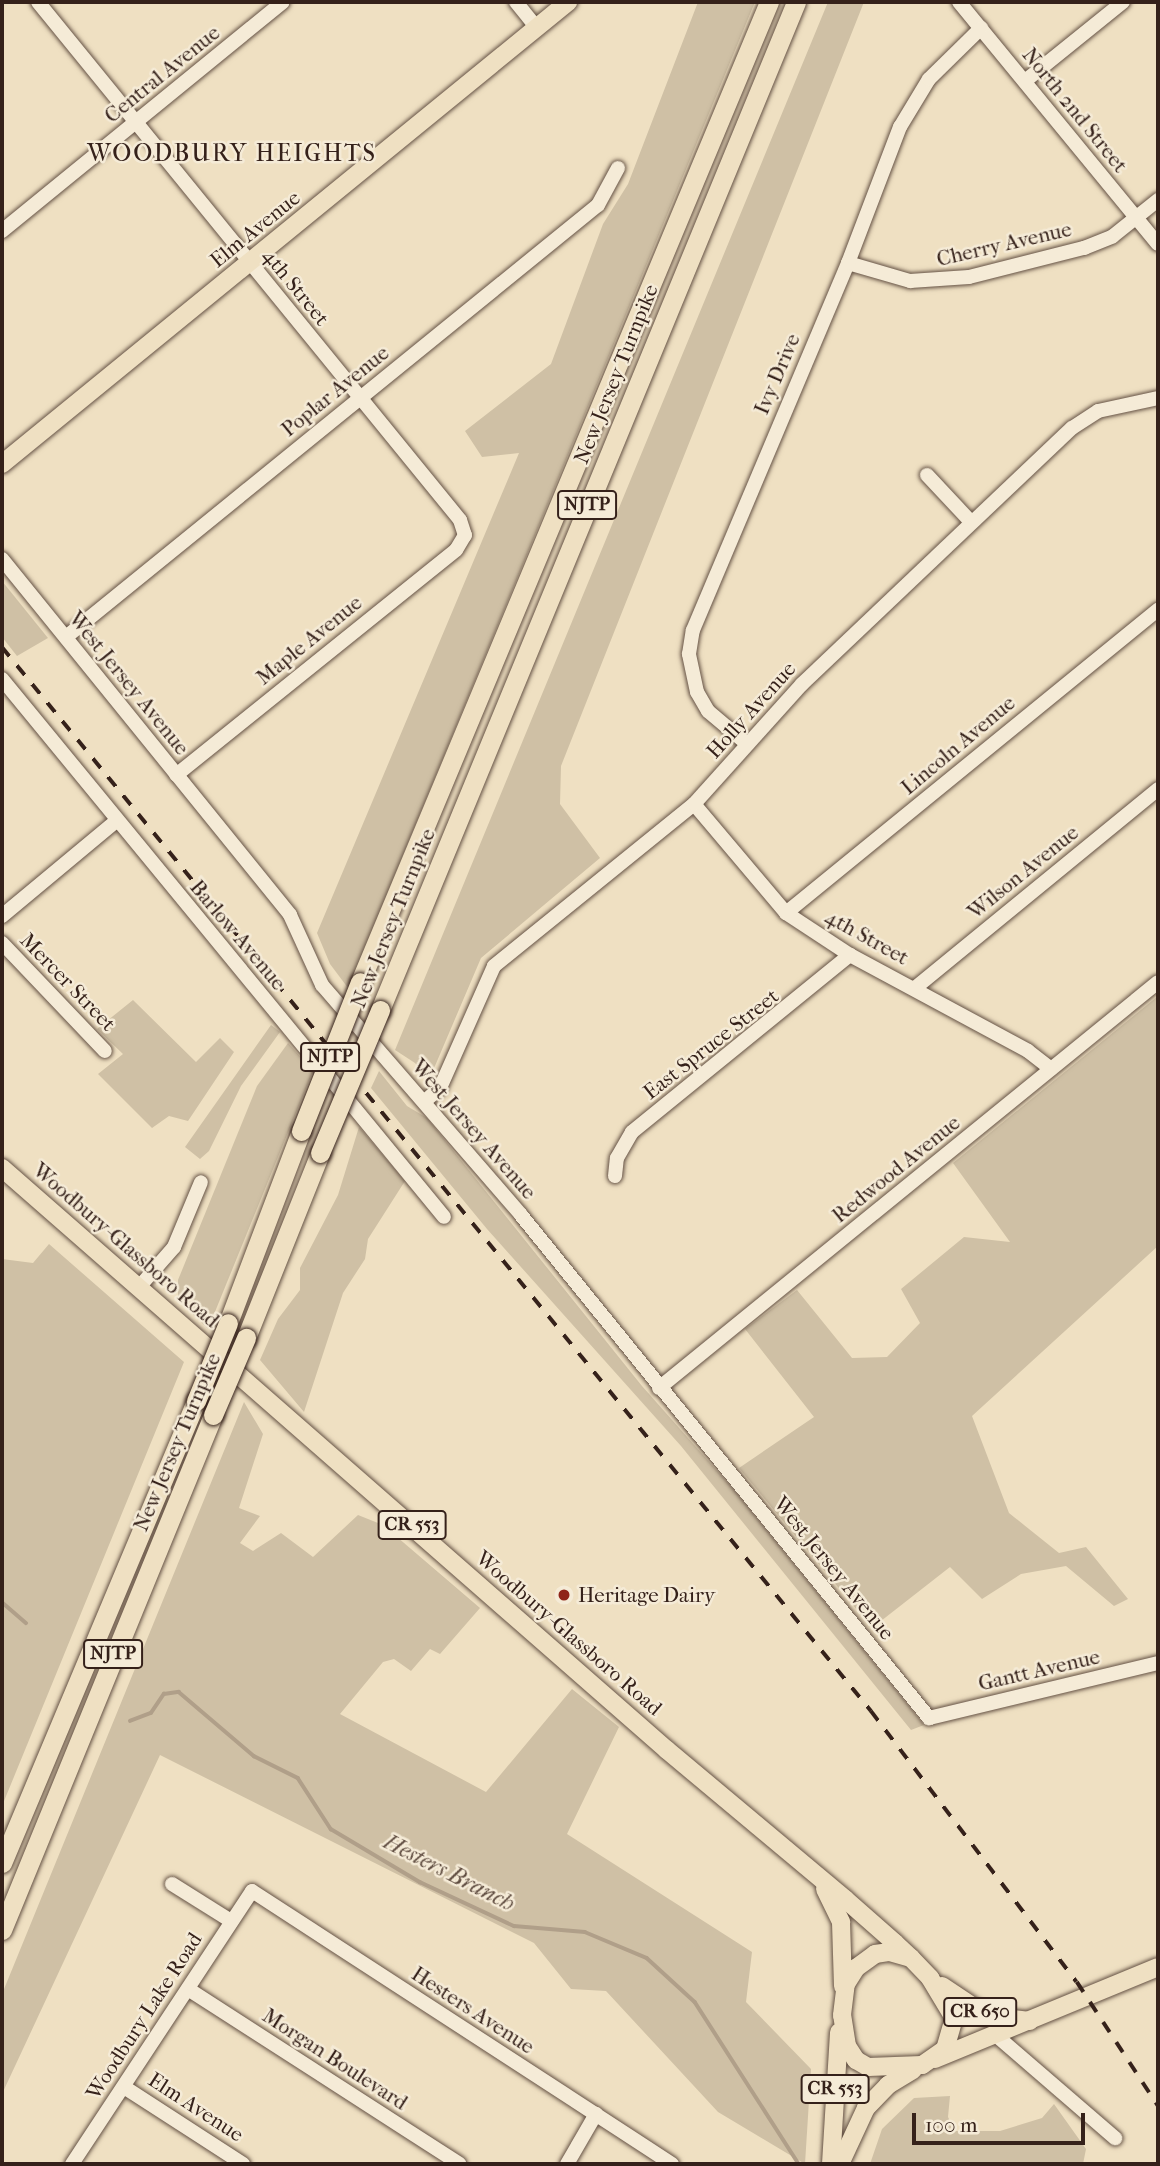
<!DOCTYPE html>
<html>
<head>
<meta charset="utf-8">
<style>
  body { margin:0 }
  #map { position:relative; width:1160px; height:2166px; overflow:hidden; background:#efe0c2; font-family:"IM FELL French Canon",serif }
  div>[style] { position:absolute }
  .green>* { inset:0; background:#cfc0a5 }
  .stream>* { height:3.5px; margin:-1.75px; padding:0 1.75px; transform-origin:1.75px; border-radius:1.75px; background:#b09f89 }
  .roads { filter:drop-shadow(0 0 2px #645144) drop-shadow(0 0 2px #645144) }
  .minor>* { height:14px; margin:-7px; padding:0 7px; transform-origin:7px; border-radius:7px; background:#f5ebd7 }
  .major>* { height:18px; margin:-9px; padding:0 9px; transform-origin:9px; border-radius:9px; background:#efe0c2 }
  .highway>* { height:19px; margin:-9.5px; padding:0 9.5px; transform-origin:9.5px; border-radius:9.5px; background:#efe0c2 }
  .rail>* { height:3.5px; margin-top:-1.75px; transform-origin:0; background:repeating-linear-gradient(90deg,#35211a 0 12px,transparent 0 24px) }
  .bridges { filter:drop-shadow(0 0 2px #35211a) drop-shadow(0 0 2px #35211a) }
  .highway-bridge>* { height:19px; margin:-9.5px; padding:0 9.5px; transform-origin:9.5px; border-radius:9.5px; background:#efe0c2 }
  .dots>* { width:19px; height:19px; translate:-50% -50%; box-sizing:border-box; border:4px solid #f5ebd7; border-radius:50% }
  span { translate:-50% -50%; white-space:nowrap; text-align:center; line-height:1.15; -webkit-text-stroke:5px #f5ebd7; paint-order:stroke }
  .shield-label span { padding:2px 5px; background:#f5ebd7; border:2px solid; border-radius:5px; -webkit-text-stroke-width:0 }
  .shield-label { font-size:19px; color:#35211a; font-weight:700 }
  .street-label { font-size:21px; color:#35211a }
  .poi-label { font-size:21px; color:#35211a }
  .left { translate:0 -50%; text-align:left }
  .water-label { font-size:23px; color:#604d41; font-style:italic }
  .quarter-label { font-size:24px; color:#35211a; letter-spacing:2px }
  .frame { position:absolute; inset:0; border:4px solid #35211a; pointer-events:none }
  .scale { position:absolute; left:912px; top:2113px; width:173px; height:32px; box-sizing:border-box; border:4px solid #35211a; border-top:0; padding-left:9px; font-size:21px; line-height:24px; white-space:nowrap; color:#35211a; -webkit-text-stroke:5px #f5ebd7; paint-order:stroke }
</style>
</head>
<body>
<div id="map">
  <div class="green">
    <i style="clip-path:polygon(698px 2px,755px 2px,348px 988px,330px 964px,317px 933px,519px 453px,482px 457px,465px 431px,551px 364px,603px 224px,628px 184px)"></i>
    <i style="clip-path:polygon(828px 2px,864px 2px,561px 766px,560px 804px,600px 858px,481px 958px,429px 1080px,415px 1063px,395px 1050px)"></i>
    <i style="clip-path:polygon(2px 581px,48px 638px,17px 656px,2px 637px)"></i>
    <i style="clip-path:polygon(1158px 996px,1158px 1246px,972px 1416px,1009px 1513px,1059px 1553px,1086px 1547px,1128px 1599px,1114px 1606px,1066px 1566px,1021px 1574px,982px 1599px,950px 1567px,872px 1628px,739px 1468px,814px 1417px,745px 1329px,797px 1290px,852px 1358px,887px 1357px,920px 1323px,901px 1289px,964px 1237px,1010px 1242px,953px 1163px)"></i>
    <i style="clip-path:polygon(133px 1000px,196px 1062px,220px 1038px,234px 1052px,188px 1121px,169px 1116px,152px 1128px,98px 1074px,123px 1054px,97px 1029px)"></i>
    <i style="clip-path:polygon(271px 1025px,280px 1032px,241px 1086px,209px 1151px,200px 1159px,185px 1147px)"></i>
    <i style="clip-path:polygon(288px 1043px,313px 1071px,208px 1329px,178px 1300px,178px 1280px,257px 1086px)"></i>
    <i style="clip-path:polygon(379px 1071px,407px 1106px,427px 1118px,642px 1386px,734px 1490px,924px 1725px,911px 1730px,681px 1446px,487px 1229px,371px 1088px)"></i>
    <i style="clip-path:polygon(359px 1127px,405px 1181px,368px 1239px,365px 1259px,343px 1293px,304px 1412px,260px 1360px,278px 1319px,300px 1290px,300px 1268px,338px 1195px)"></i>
    <i style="clip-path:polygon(49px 1244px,184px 1362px,2px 1806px,2px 1259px,33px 1263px)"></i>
    <i style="clip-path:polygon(244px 1402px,263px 1434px,239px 1508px,260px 1516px,240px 1543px,253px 1551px,281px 1533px,313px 1557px,358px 1515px,383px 1525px,480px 1608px,440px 1654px,430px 1649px,411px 1671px,394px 1659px,383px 1662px,340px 1714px,486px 1792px,572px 1689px,619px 1727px,567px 1834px,752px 1952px,746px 2002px,811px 2069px,805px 2164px,718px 2112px,606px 1991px,571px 1989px,534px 1943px,160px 1755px,2px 2094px,2px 1994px)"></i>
    <i style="clip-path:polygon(950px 2096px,948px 2117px,955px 2131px,1000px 2131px,1042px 2118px,1054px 2104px,1086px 2149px,1083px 2164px,870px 2164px,882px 2129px,914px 2098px)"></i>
  </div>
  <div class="stream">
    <i style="left:2px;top:1602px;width:32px;rotate:41deg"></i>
    <i style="left:130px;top:1721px;width:22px;rotate:-21deg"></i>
    <i style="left:151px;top:1713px;width:23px;rotate:-56deg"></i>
    <i style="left:164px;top:1694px;width:15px;rotate:-8deg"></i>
    <i style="left:179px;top:1692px;width:99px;rotate:40.5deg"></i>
    <i style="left:254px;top:1756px;width:49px;rotate:26.6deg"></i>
    <i style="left:298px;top:1778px;width:61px;rotate:57.1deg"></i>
    <i style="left:331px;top:1829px;width:104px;rotate:30.8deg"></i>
    <i style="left:420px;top:1882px;width:104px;rotate:25.1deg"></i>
    <i style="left:514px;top:1926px;width:71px;rotate:4.8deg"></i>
    <i style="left:585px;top:1932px;width:67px;rotate:22.8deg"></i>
    <i style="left:647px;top:1958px;width:65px;rotate:42.5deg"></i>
    <i style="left:695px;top:2002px;width:193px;rotate:57.3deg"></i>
  </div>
  <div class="roads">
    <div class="minor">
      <i style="left:38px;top:2px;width:668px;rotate:50.83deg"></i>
      <i style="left:460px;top:520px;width:16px;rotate:72deg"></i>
      <i style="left:465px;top:535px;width:17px;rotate:121deg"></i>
      <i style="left:456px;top:550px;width:359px;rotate:141.2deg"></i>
      <i style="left:516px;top:2px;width:32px;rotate:51deg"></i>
      <i style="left:959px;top:2px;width:313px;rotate:50.6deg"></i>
      <i style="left:1025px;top:81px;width:126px;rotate:-38.9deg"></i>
      <i style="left:2px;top:231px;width:362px;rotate:-39.2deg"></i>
      <i style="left:848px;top:263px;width:65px;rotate:16.2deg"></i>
      <i style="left:910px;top:281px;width:59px;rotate:-3.9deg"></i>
      <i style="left:969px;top:277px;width:119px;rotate:-14.2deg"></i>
      <i style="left:1084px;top:248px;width:31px;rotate:-22deg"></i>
      <i style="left:1113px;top:236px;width:58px;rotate:-38.7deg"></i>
      <i style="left:927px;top:475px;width:64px;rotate:46.9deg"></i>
      <i style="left:2px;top:559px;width:458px;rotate:51deg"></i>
      <i style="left:290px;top:915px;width:77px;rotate:65.4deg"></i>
      <i style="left:322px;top:985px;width:304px;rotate:49.1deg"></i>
      <i style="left:521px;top:1215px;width:648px;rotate:50.95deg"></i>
      <i style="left:929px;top:1718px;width:236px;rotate:-13.5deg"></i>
      <i style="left:66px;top:637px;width:685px;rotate:-39.08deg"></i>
      <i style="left:598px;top:205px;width:42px;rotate:-61.6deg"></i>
      <i style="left:2px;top:679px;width:696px;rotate:50.59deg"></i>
      <i style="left:747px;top:744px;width:51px;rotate:-139.8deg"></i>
      <i style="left:708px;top:711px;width:22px;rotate:-120deg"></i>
      <i style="left:697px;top:692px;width:39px;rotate:-102deg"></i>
      <i style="left:689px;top:654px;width:24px;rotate:-81deg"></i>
      <i style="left:693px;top:630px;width:398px;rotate:-67.1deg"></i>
      <i style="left:848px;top:263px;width:146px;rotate:-69.1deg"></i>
      <i style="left:900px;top:127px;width:56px;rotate:-58.9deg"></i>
      <i style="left:929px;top:79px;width:73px;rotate:-44.4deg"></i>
      <i style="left:694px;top:804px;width:143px;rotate:49.8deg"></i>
      <i style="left:786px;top:913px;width:77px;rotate:33.3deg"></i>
      <i style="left:850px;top:955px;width:202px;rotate:28.3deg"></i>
      <i style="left:1028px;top:1051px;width:29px;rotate:38deg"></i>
      <i style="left:786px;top:913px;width:480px;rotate:-39.2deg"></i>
      <i style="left:2px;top:916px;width:148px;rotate:-39.8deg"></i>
      <i style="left:2px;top:943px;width:149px;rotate:46.4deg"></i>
      <i style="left:915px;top:988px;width:314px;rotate:-39.3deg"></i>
      <i style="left:425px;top:1101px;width:20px;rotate:-41deg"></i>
      <i style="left:440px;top:1088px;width:133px;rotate:-66.1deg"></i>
      <i style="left:494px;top:966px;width:257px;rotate:-39deg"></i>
      <i style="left:694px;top:804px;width:161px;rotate:-48deg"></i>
      <i style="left:802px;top:684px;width:372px;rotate:-43.5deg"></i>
      <i style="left:1072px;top:428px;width:31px;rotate:-33deg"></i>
      <i style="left:1098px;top:411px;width:61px;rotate:-12.2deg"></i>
      <i style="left:615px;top:1176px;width:18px;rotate:-84deg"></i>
      <i style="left:617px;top:1158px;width:30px;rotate:-60deg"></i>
      <i style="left:632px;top:1132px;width:281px;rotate:-39.1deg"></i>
      <i style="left:140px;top:1286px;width:52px;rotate:-48.9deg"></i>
      <i style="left:174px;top:1247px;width:70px;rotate:-67.4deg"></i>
      <i style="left:659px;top:1388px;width:643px;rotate:-39.13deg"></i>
      <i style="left:172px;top:1884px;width:70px;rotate:32.1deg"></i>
      <i style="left:188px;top:1989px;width:323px;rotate:32.8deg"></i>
      <i style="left:998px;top:2037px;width:155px;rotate:40.8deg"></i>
      <i style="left:124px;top:2087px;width:142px;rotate:32.9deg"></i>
      <i style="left:72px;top:2164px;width:327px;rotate:-56.6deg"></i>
      <i style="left:252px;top:1891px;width:501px;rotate:33.02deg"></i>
      <i style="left:567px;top:2164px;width:58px;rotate:-59.9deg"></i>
    </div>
    <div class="major">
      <i style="left:2px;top:464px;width:731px;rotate:-39.22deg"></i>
      <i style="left:2px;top:1168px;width:884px;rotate:41.19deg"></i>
      <i style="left:667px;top:1750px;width:232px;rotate:39.9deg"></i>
      <i style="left:845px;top:1899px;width:67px;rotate:41.3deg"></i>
      <i style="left:895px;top:1943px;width:22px;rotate:43deg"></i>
      <i style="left:911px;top:1958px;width:28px;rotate:46deg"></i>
      <i style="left:930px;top:1978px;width:47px;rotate:59deg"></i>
      <i style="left:954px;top:2018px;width:32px;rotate:106deg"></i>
      <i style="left:945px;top:2049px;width:28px;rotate:145deg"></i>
      <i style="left:922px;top:2065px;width:54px;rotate:177.9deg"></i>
      <i style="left:868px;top:2067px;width:14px;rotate:-150deg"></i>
      <i style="left:856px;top:2060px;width:17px;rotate:-123deg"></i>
      <i style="left:847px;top:2046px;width:31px;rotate:-99deg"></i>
      <i style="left:842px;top:2015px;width:31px;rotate:-83deg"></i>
      <i style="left:846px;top:1984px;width:19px;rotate:-58deg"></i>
      <i style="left:856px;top:1968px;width:24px;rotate:-36deg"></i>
      <i style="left:875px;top:1954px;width:15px;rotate:-8deg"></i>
      <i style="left:890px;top:1952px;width:22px;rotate:16deg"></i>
      <i style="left:825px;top:1889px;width:37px;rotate:64deg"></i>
      <i style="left:841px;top:1922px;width:64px;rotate:88.2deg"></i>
      <i style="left:942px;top:1986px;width:54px;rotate:33.7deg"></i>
      <i style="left:987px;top:2016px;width:43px;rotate:6.6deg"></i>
      <i style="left:935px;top:2059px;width:241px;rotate:-22.4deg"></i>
      <i style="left:831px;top:2164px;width:132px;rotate:-86.5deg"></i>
      <i style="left:840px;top:2164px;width:62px;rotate:-65.1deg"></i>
      <i style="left:866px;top:2108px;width:32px;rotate:-46deg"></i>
      <i style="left:888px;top:2085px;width:29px;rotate:-31deg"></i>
    </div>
    <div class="highway">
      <i style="left:360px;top:982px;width:1062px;rotate:-67.35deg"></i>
      <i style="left:380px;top:1010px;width:1090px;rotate:-67.57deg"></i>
      <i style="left:228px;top:1323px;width:205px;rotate:-69.2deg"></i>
      <i style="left:246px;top:1338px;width:199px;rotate:-68.2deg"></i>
      <i style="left:2px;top:1863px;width:501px;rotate:-67.22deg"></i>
      <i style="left:2px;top:1930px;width:557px;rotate:-67.72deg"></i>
    </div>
  </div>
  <div class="rail">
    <i style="left:2px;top:647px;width:1374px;rotate:50.76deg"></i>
    <i style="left:871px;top:1711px;width:340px;rotate:52.8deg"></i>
    <i style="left:1077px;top:1982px;width:148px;rotate:56.8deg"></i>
  </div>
  <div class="bridges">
    <div class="highway-bridge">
      <i style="left:301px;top:1131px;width:160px;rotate:-68.4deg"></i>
      <i style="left:320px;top:1153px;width:155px;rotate:-67.2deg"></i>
      <i style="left:196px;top:1401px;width:84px;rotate:-67.7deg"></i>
      <i style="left:213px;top:1415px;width:84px;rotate:-66.8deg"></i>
    </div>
  </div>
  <div class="dots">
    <i style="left:564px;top:1595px;background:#8f2418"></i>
  </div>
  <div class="shield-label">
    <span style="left:587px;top:505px">NJTP</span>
    <span style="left:330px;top:1057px">NJTP</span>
    <span style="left:412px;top:1525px">CR 553</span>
    <span style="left:113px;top:1654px">NJTP</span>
    <span style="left:980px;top:2012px">CR 650</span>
    <span style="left:835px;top:2089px">CR 553</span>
  </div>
  <div class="street-label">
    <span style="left:162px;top:74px;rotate:-39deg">Central Avenue</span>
    <span style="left:1075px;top:110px;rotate:51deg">North 2nd Street</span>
    <span style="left:255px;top:229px;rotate:-39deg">Elm Avenue</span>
    <span style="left:1004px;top:244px;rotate:-13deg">Cherry Avenue</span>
    <span style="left:296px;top:287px;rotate:51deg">4th Street</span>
    <span style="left:616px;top:374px;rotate:-68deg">New Jersey Turnpike</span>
    <span style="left:777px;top:374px;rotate:-67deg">Ivy Drive</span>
    <span style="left:335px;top:391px;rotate:-39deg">Poplar Avenue</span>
    <span style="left:309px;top:640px;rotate:-39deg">Maple Avenue</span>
    <span style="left:129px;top:683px;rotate:51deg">West Jersey Avenue</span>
    <span style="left:751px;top:710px;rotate:-48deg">Holly Avenue</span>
    <span style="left:958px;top:745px;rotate:-40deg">Lincoln Avenue</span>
    <span style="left:1023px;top:872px;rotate:-39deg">Wilson Avenue</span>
    <span style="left:393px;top:918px;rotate:-68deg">New Jersey Turnpike</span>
    <span style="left:238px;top:935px;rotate:50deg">Barlow Avenue</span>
    <span style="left:867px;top:937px;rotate:29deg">4th Street</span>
    <span style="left:68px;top:982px;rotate:46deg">Mercer Street</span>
    <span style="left:711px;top:1044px;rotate:-38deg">East Spruce Street</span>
    <span style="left:474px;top:1129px;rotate:49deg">West Jersey Avenue</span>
    <span style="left:896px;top:1169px;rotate:-39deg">Redwood Avenue</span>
    <span style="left:126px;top:1245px;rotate:41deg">Woodbury-Glassboro Road</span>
    <span style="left:177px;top:1442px;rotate:-67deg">New Jersey Turnpike</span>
    <span style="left:834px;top:1568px;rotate:51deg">West Jersey Avenue</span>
    <span style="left:569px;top:1633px;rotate:41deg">Woodbury-Glassboro Road</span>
    <span style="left:1039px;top:1670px;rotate:-13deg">Gantt Avenue</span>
    <span style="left:473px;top:2010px;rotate:33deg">Hesters Avenue</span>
    <span style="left:144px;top:2016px;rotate:-57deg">Woodbury Lake Road</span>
    <span style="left:335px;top:2059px;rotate:33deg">Morgan Boulevard</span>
    <span style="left:196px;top:2107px;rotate:33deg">Elm Avenue</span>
  </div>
  <div class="poi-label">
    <span class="left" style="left:578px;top:1595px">Heritage Dairy</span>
  </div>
  <div class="water-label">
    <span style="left:449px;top:1873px;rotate:27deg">Hesters Branch</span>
  </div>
  <div class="quarter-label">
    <span style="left:232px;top:154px">WOODBURY HEIGHTS</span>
  </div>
  <div class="frame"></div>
  <div class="scale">100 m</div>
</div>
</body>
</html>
